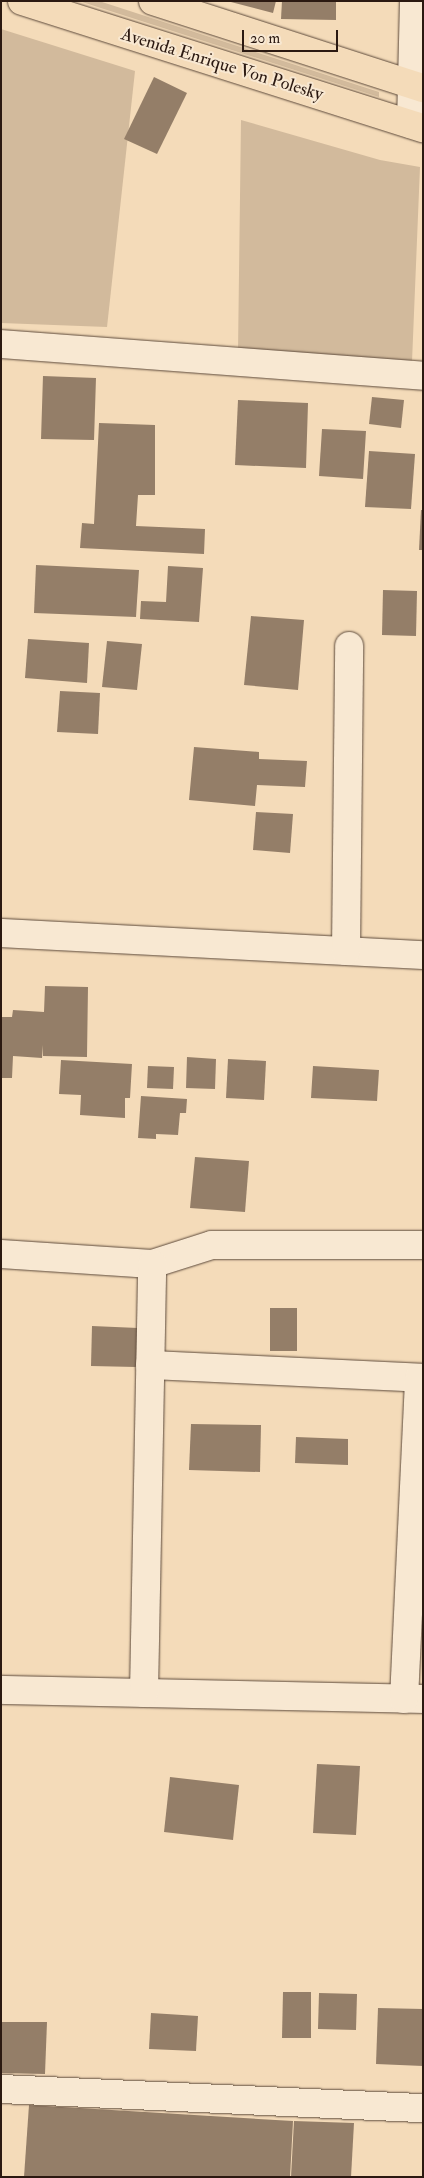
<!DOCTYPE html>
<html>
<head>
<meta charset="utf-8">
<style>
  body { margin:0 }
  #map { position:relative; width:424px; height:2178px; overflow:hidden; background:#f4dbb9; font-family:"IM FELL Double Pica",serif }
  div>[style] { position:absolute }
  .green>* { inset:0; background:#d2ba9c }
  .building>* { inset:0; background:#947e68 }
  .roads { filter:drop-shadow(0 0 1px #5d4a3b) drop-shadow(0 0 1px #5d4a3b) }
  .minor>* { height:28px; margin:-14px; padding:0 14px; transform-origin:14px; border-radius:14px; background:#f8e8d2 }
  .major>* { height:28px; margin:-14px; padding:0 14px; transform-origin:14px; border-radius:14px; background:#f4dbb9 }
  span { translate:-50% -50%; white-space:nowrap; text-align:center; line-height:1.15; -webkit-text-stroke:4px #f8e8d2; paint-order:stroke }
  .street-label { font-size:18px; color:#2b1911 }
  .frame { position:absolute; inset:0; border:2px solid #2b1911; pointer-events:none }
  .scale { position:absolute; left:242px; top:30px; width:96px; height:22px; box-sizing:border-box; border:2px solid #2b1911; border-top:0; padding-left:6px; font-size:15px; line-height:18px; white-space:nowrap; color:#2b1911; -webkit-text-stroke:4px #f8e8d2; paint-order:stroke }
</style>
</head>
<body>
<div id="map">
  <div class="green">
    <i style="clip-path:polygon(79px 1px,99px 1px,379px 92px,379px 97px)"></i>
    <i style="clip-path:polygon(1px 29px,135px 71px,107px 327px,1px 323px)"></i>
    <i style="clip-path:polygon(241px 120px,380px 160px,420px 167px,412px 362px,238px 351px)"></i>
  </div>
  <div class="building">
    <i style="clip-path:polygon(227px 1px,276px 1px,273px 13px)"></i>
    <i style="clip-path:polygon(282px 1px,336px 1px,336px 20px,281px 19px)"></i>
    <i style="clip-path:polygon(154px 77px,187px 93px,157px 154px,124px 139px)"></i>
    <i style="clip-path:polygon(43px 376px,96px 378px,94px 440px,41px 439px)"></i>
    <i style="clip-path:polygon(372px 397px,404px 400px,401px 428px,369px 424px)"></i>
    <i style="clip-path:polygon(238px 400px,308px 403px,306px 468px,235px 465px)"></i>
    <i style="clip-path:polygon(99px 423px,155px 425px,155px 495px,138px 495px,136px 526px,205px 529px,204px 554px,80px 548px,82px 523px,94px 524px)"></i>
    <i style="clip-path:polygon(322px 429px,366px 431px,363px 479px,319px 476px)"></i>
    <i style="clip-path:polygon(369px 451px,415px 454px,411px 509px,365px 507px)"></i>
    <i style="clip-path:polygon(421px 510px,423px 510px,423px 550px,419px 550px)"></i>
    <i style="clip-path:polygon(36px 565px,139px 570px,136px 617px,34px 613px)"></i>
    <i style="clip-path:polygon(168px 566px,203px 568px,199px 622px,140px 619px,141px 601px,166px 602px)"></i>
    <i style="clip-path:polygon(383px 590px,417px 591px,416px 636px,382px 635px)"></i>
    <i style="clip-path:polygon(251px 616px,304px 620px,298px 690px,244px 685px)"></i>
    <i style="clip-path:polygon(28px 639px,89px 643px,87px 683px,25px 678px)"></i>
    <i style="clip-path:polygon(107px 641px,142px 644px,137px 690px,102px 687px)"></i>
    <i style="clip-path:polygon(60px 691px,100px 693px,98px 734px,57px 732px)"></i>
    <i style="clip-path:polygon(194px 747px,259px 752px,259px 759px,307px 761px,305px 787px,257px 785px,255px 806px,189px 800px)"></i>
    <i style="clip-path:polygon(256px 812px,293px 814px,290px 853px,253px 850px)"></i>
    <i style="clip-path:polygon(45px 986px,88px 987px,87px 1057px,43px 1056px,43px 1045px,42px 1058px,13px 1056px,12px 1078px,1px 1078px,1px 1017px,12px 1017px,13px 1010px,44px 1012px)"></i>
    <i style="clip-path:polygon(187px 1057px,216px 1059px,215px 1089px,186px 1088px)"></i>
    <i style="clip-path:polygon(228px 1059px,266px 1061px,264px 1100px,226px 1098px)"></i>
    <i style="clip-path:polygon(61px 1060px,132px 1064px,130px 1098px,125px 1098px,125px 1118px,80px 1115px,81px 1095px,59px 1094px)"></i>
    <i style="clip-path:polygon(148px 1066px,174px 1067px,173px 1089px,147px 1088px)"></i>
    <i style="clip-path:polygon(313px 1066px,379px 1070px,377px 1101px,311px 1098px)"></i>
    <i style="clip-path:polygon(141px 1096px,187px 1099px,186px 1113px,180px 1113px,178px 1135px,156px 1134px,156px 1139px,138px 1138px)"></i>
    <i style="clip-path:polygon(195px 1157px,249px 1161px,245px 1212px,190px 1208px)"></i>
    <i style="clip-path:polygon(270px 1308px,297px 1308px,297px 1351px,270px 1351px)"></i>
    <i style="clip-path:polygon(92px 1326px,138px 1328px,136px 1367px,91px 1366px)"></i>
    <i style="clip-path:polygon(191px 1424px,261px 1425px,260px 1472px,189px 1470px)"></i>
    <i style="clip-path:polygon(296px 1437px,348px 1439px,348px 1465px,295px 1463px)"></i>
    <i style="clip-path:polygon(317px 1764px,360px 1766px,356px 1835px,313px 1833px)"></i>
    <i style="clip-path:polygon(170px 1777px,239px 1785px,233px 1840px,164px 1832px)"></i>
    <i style="clip-path:polygon(283px 1992px,311px 1992px,311px 2038px,282px 2038px)"></i>
    <i style="clip-path:polygon(319px 1993px,357px 1994px,356px 2030px,318px 2029px)"></i>
    <i style="clip-path:polygon(378px 2008px,423px 2009px,423px 2066px,376px 2064px)"></i>
    <i style="clip-path:polygon(151px 2013px,198px 2016px,196px 2051px,149px 2049px)"></i>
    <i style="clip-path:polygon(1px 2022px,47px 2022px,45px 2074px,1px 2073px)"></i>
    <i style="clip-path:polygon(29px 2105px,293px 2121px,290px 2177px,24px 2177px)"></i>
    <i style="clip-path:polygon(294px 2121px,354px 2123px,351px 2177px,291px 2177px)"></i>
  </div>
  <div class="roads">
    <div class="minor">
      <i style="left:411px;top:124px;width:123px;rotate:-88.6deg"></i>
      <i style="left:1px;top:344px;width:423px;rotate:4.3deg"></i>
      <i style="left:1px;top:933px;width:423px;rotate:3deg"></i>
      <i style="left:346px;top:951px;width:305px;rotate:-89.4deg"></i>
      <i style="left:1px;top:1254px;width:151px;rotate:3.8deg"></i>
      <i style="left:152px;top:1264px;width:63px;rotate:-17.6deg"></i>
      <i style="left:212px;top:1245px;width:211px"></i>
      <i style="left:150px;top:1365px;width:273px;rotate:2.7deg"></i>
      <i style="left:1px;top:1690px;width:422px;rotate:1.2deg"></i>
      <i style="left:144px;top:1693px;width:429px;rotate:-88.9deg"></i>
      <i style="left:404px;top:1699px;width:321px;rotate:-87.3deg"></i>
      <i style="left:1px;top:2089px;width:422px;rotate:2.6deg"></i>
    </div>
    <div class="major">
      <i style="left:22px;top:1px;width:421px;rotate:17.6deg"></i>
      <i style="left:153px;top:1px;width:284px;rotate:17.9deg"></i>
    </div>
  </div>
  <div class="street-label">
    <span style="left:222px;top:65px;rotate:17deg">Avenida Enrique Von Polesky</span>
  </div>
  <div class="frame"></div>
  <div class="scale">20 m</div>
</div>
</body>
</html>
